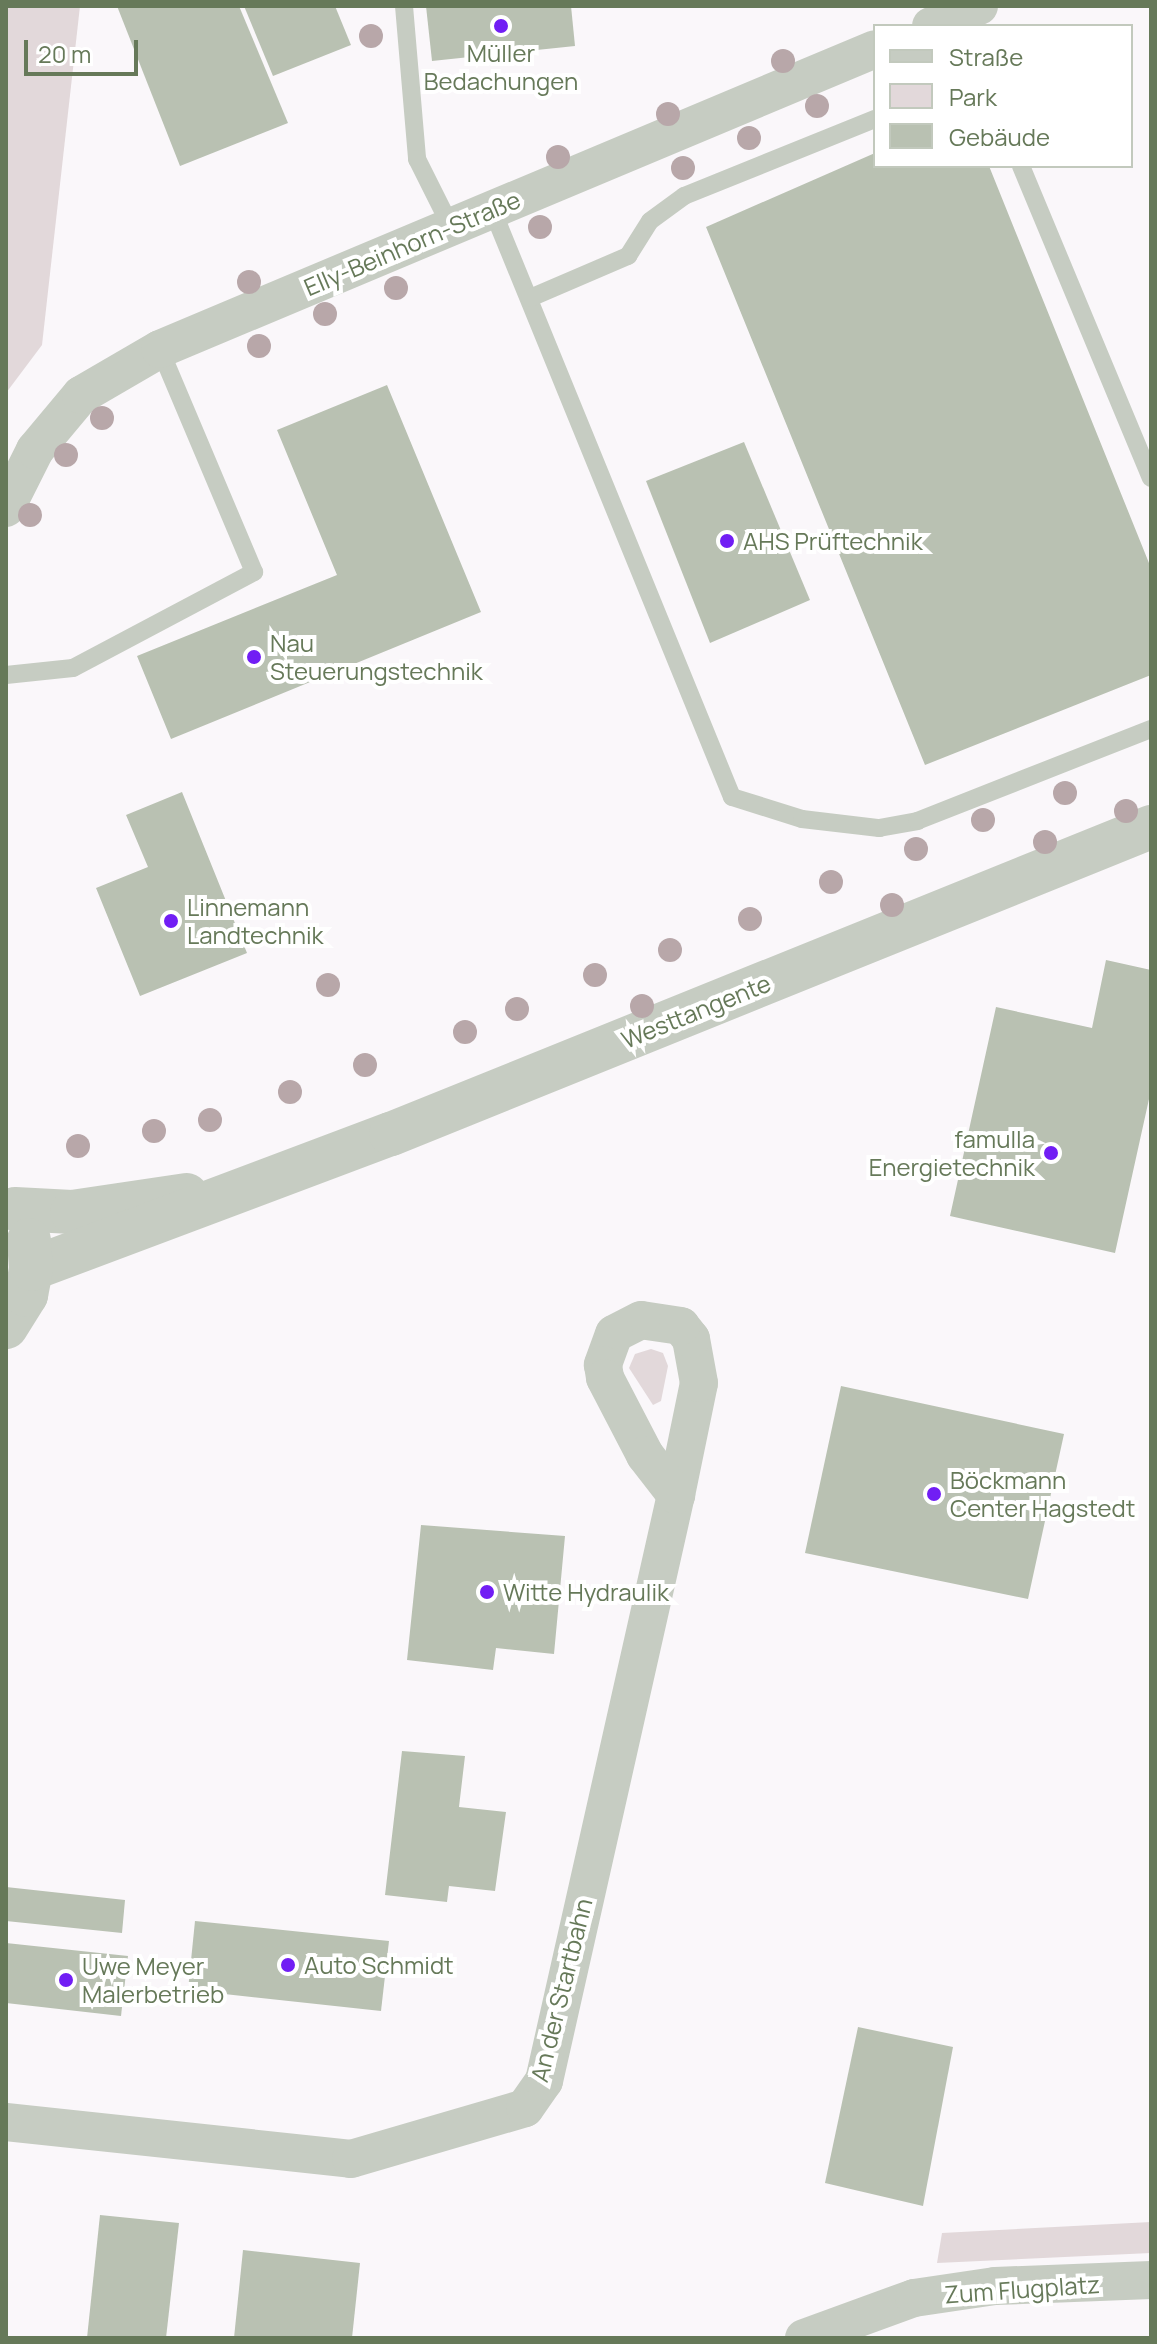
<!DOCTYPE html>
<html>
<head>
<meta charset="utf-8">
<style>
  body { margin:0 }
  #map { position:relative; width:1157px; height:2344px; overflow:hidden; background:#faf7fa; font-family:Manrope,sans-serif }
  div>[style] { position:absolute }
  .green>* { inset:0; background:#e2d8da }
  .building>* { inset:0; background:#b9c1b2 }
  .service>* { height:18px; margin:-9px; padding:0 9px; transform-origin:9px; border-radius:9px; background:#c6ccc2 }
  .minor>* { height:38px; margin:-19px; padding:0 19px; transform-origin:19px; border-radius:19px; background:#c6ccc2 }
  .tertiary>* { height:44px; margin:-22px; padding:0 22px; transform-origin:22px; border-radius:22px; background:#c6ccc2 }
  .trees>* { width:24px; height:24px; margin:-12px; border-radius:50%; background:#b8a7a9 }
  .dots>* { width:22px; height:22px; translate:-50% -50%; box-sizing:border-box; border:4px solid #fff; border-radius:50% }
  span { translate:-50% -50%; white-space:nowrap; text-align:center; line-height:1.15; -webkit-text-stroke:8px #fff; paint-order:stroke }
  .poi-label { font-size:24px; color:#667959 }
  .left { translate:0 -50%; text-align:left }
  .right { translate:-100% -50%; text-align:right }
  .street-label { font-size:24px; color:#667959 }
  .frame { position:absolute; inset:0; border:8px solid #667959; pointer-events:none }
  .legend { position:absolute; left:873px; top:24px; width:260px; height:144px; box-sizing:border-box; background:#fff; border:2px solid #c2c9bd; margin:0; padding:10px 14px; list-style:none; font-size:24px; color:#667959 }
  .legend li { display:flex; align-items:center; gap:16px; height:40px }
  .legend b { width:40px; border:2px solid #c2c9bd }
  .scale { position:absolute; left:24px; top:40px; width:114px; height:36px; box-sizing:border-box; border:4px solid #667959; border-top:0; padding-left:10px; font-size:24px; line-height:28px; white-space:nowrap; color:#667959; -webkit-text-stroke:6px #fff; paint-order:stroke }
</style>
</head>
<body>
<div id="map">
  <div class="green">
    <i style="clip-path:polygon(6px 6px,80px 6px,42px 345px,6px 393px)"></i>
    <i style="clip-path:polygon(651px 1349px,663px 1353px,668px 1366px,661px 1401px,653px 1405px,629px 1368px,635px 1354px)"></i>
    <i style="clip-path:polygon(1151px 2222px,1151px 2253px,937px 2263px,942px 2233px)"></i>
  </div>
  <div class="building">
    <i style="clip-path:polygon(117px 6px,239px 6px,288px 123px,180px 166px)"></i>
    <i style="clip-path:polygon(244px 6px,335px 6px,351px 45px,273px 76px)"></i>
    <i style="clip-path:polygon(426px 6px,571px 6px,575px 46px,432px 61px)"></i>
    <i style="clip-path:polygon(875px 153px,875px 166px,989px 166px,1151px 568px,1151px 675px,925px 765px,706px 227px)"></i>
    <i style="clip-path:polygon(387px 385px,481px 612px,171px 739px,137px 656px,337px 575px,277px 430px)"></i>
    <i style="clip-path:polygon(744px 442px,810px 600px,710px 643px,646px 481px)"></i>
    <i style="clip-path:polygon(182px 792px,247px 953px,140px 996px,96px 888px,148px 867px,126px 815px)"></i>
    <i style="clip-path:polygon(1106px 960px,1151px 970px,1151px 1090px,1115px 1253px,950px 1216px,996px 1007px,1092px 1028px)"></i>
    <i style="clip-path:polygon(841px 1386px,1064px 1434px,1028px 1599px,805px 1553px)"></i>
    <i style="clip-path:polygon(421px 1525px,565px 1536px,554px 1654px,496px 1648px,493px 1670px,407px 1660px)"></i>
    <i style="clip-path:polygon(402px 1751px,465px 1756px,459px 1807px,506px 1812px,495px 1891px,449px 1886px,447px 1902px,385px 1895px)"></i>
    <i style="clip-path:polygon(6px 1887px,125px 1900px,122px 1933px,6px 1921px)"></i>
    <i style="clip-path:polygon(195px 1921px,389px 1941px,381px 2011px,188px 1990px)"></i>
    <i style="clip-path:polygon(6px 1943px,128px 1956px,121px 2016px,6px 2003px)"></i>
    <i style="clip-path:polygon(858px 2027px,953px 2047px,923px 2206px,825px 2183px)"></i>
    <i style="clip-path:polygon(100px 2215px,179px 2223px,166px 2338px,87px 2338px)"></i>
    <i style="clip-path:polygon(243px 2250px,360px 2263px,352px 2338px,234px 2338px)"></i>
  </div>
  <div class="service">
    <i style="left:404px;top:6px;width:154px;rotate:85.1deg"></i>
    <i style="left:417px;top:159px;width:76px;rotate:63.4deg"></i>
    <i style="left:1021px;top:166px;width:338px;rotate:67.4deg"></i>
    <i style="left:492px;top:209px;width:635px;rotate:67.8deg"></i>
    <i style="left:732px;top:797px;width:73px;rotate:17.4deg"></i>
    <i style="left:802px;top:819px;width:78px;rotate:6.7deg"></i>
    <i style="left:879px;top:828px;width:39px;rotate:-10deg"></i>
    <i style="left:917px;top:821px;width:251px;rotate:-21.5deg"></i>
    <i style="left:530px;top:298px;width:107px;rotate:-23.2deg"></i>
    <i style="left:628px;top:256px;width:41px;rotate:-57.8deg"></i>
    <i style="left:650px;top:221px;width:42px;rotate:-36.3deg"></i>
    <i style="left:684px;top:196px;width:206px;rotate:-22deg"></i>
    <i style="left:6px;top:675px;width:67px;rotate:-6deg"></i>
    <i style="left:73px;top:668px;width:205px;rotate:-27.9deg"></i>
    <i style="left:254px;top:572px;width:242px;rotate:-112.9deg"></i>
  </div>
  <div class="minor">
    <i style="left:931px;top:26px;width:52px;rotate:-22.6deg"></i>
    <i style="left:6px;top:508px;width:65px;rotate:-63.4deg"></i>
    <i style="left:35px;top:450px;width:72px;rotate:-50.1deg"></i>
    <i style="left:81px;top:395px;width:91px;rotate:-30.2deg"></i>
    <i style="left:160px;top:349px;width:775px;rotate:-22.76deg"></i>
    <i style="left:6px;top:2122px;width:347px;rotate:6.1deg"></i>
    <i style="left:351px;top:2159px;width:181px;rotate:-16.3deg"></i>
    <i style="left:525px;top:2108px;width:33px;rotate:-55deg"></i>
    <i style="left:544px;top:2081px;width:601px;rotate:-77.31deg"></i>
    <i style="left:676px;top:1495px;width:114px;rotate:-78.4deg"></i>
    <i style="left:699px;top:1383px;width:45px;rotate:-100.3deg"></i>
    <i style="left:691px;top:1339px;width:16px;rotate:-128deg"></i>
    <i style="left:681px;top:1326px;width:40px;rotate:-171.5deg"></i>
    <i style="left:641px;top:1320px;width:30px;rotate:153deg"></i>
    <i style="left:614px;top:1334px;width:33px;rotate:110deg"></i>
    <i style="left:603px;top:1365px;width:13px;rotate:81deg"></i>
    <i style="left:605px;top:1378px;width:87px;rotate:62.5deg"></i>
    <i style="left:645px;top:1455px;width:51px;rotate:52.2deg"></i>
    <i style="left:804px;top:2338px;width:117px;rotate:-20deg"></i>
    <i style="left:914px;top:2298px;width:82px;rotate:-8.4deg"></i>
    <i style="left:995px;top:2286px;width:156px;rotate:-2.2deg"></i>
  </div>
  <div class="tertiary">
    <i style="left:15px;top:1209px;width:57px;rotate:3deg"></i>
    <i style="left:72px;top:1212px;width:116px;rotate:-8.4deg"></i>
    <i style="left:31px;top:1269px;width:384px;rotate:-20.6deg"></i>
    <i style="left:391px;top:1134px;width:820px;rotate:-22deg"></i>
    <i style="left:6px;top:1327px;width:38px;rotate:-58deg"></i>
    <i style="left:26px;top:1295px;width:26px;rotate:-79deg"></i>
    <i style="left:31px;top:1269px;width:29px;rotate:-94deg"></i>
  </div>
  <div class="trees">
    <i style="left:371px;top:36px"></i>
    <i style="left:783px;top:61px"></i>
    <i style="left:817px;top:106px"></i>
    <i style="left:668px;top:114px"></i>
    <i style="left:749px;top:138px"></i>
    <i style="left:558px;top:157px"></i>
    <i style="left:683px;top:168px"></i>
    <i style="left:540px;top:227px"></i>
    <i style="left:249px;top:282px"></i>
    <i style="left:396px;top:288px"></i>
    <i style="left:325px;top:314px"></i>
    <i style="left:259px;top:346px"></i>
    <i style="left:102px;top:418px"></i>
    <i style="left:66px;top:455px"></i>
    <i style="left:30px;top:515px"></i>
    <i style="left:1065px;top:793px"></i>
    <i style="left:1126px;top:811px"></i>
    <i style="left:983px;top:820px"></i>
    <i style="left:1045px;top:842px"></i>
    <i style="left:916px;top:849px"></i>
    <i style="left:831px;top:882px"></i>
    <i style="left:892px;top:905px"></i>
    <i style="left:750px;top:919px"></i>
    <i style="left:670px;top:950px"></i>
    <i style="left:595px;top:975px"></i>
    <i style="left:328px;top:985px"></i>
    <i style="left:642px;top:1006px"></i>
    <i style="left:517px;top:1009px"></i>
    <i style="left:465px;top:1032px"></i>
    <i style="left:365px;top:1065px"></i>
    <i style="left:290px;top:1092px"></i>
    <i style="left:210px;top:1120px"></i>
    <i style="left:154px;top:1131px"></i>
    <i style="left:78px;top:1146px"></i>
  </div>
  <div class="dots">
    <i style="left:501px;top:26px;background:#711ef4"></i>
    <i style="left:727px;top:541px;background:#711ef4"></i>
    <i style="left:254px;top:657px;background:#711ef4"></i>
    <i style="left:171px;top:921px;background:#711ef4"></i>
    <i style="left:1051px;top:1153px;background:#711ef4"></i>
    <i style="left:934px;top:1494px;background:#711ef4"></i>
    <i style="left:487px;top:1592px;background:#711ef4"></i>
    <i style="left:288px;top:1965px;background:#711ef4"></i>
    <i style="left:66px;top:1980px;background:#711ef4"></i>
  </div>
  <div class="poi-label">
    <span style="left:501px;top:67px">Müller<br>Bedachungen</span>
    <span class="left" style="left:743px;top:541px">AHS Prüftechnik</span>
    <span class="left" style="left:270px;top:657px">Nau<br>Steuerungstechnik</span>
    <span class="left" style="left:187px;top:921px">Linnemann<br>Landtechnik</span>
    <span class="right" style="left:1035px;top:1153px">famulla<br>Energietechnik</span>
    <span class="left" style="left:950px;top:1494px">Böckmann<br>Center Hagstedt</span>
    <span class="left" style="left:503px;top:1592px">Witte Hydraulik</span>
    <span class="left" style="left:304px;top:1965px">Auto Schmidt</span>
    <span class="left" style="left:82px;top:1980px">Uwe Meyer<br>Malerbetrieb</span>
  </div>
  <div class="street-label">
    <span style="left:412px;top:243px;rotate:-23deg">Elly-Beinhorn-Straße</span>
    <span style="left:696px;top:1011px;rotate:-22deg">Westtangente</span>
    <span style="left:561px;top:1990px;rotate:-76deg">An der Startbahn</span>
    <span style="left:1022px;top:2289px;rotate:-4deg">Zum Flugplatz</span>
  </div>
  <div class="frame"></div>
  <ul class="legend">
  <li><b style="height:10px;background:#c6ccc2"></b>Straße</li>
  <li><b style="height:22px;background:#e2d8da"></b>Park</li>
  <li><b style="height:22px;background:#b9c1b2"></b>Gebäude</li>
  </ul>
  <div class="scale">20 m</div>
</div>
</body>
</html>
